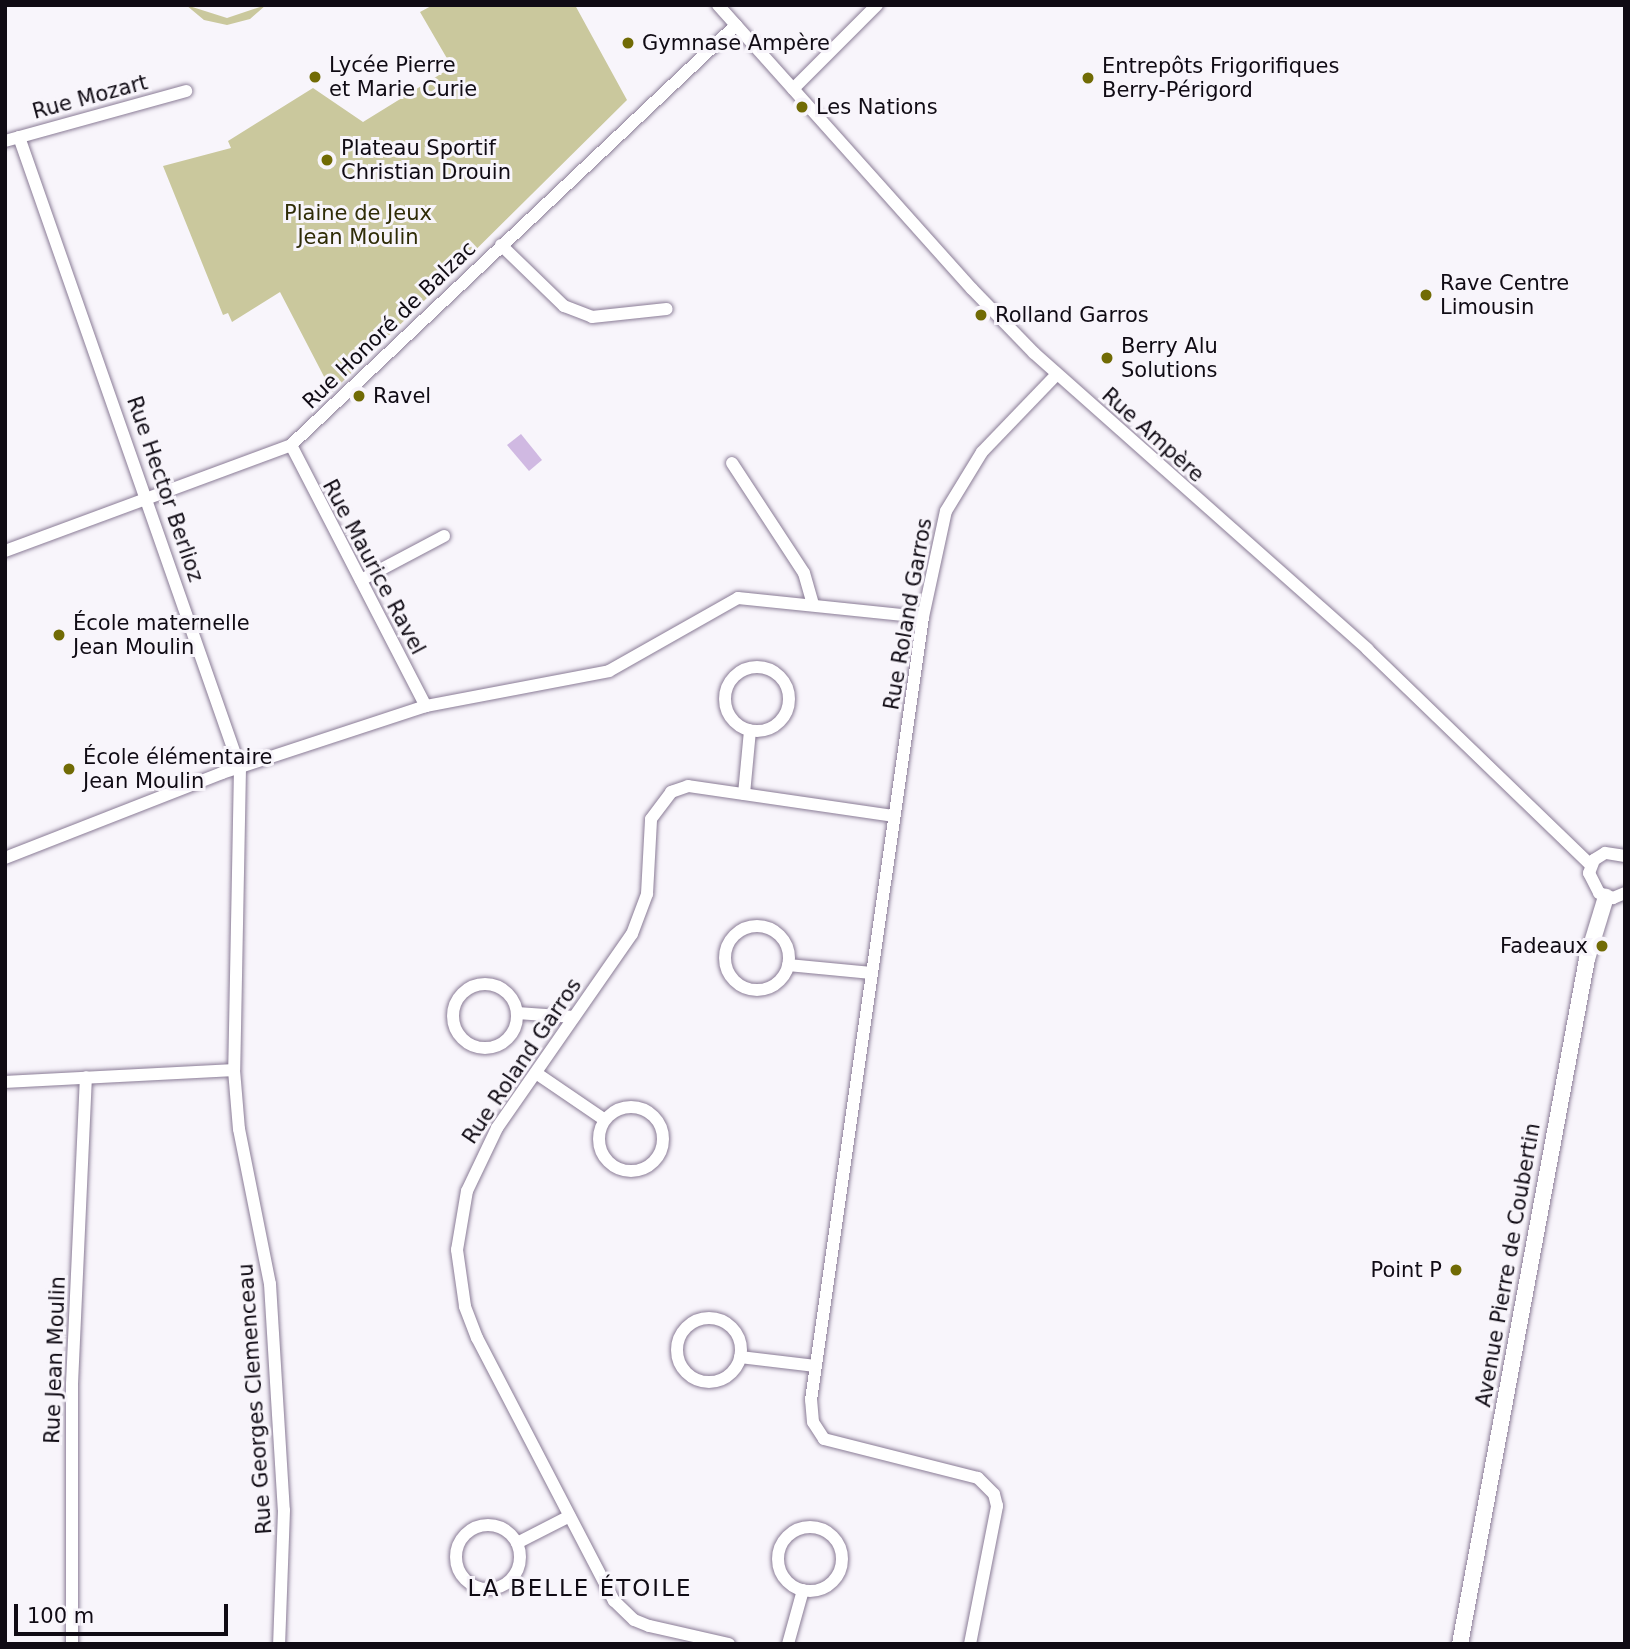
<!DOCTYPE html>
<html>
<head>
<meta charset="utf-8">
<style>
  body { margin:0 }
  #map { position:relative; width:1630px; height:1649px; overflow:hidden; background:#f8f5fb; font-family:"DejaVu Sans",sans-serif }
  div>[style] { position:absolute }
  .green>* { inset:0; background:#cac89d }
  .water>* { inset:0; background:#d0b9e2 }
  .roads { filter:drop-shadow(0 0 2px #8a7c96) drop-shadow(0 0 2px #8a7c96) }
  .minor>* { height:12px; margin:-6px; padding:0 6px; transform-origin:6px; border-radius:6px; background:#fff }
  .minor>.ring { margin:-6px; padding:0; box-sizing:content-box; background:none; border:12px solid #fff; border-radius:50% }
  .tertiary>* { height:16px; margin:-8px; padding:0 8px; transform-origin:8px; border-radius:8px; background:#fff }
  .dots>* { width:19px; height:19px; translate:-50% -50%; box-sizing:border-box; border:4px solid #f8f5fb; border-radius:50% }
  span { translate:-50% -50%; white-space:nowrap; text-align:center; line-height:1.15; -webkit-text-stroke:6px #f8f5fb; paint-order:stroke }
  .poi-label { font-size:21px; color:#100b14 }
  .left { translate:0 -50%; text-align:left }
  .right { translate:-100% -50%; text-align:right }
  .street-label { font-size:21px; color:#100b14 }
  .park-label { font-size:21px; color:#2f2c06 }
  .neighbourhood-label { font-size:23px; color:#100b14; letter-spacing:2px }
  .frame { position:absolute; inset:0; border:7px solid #100b14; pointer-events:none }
  .scale { position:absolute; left:14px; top:1604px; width:214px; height:32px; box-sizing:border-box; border:4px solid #100b14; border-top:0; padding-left:9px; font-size:21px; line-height:24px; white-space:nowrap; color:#100b14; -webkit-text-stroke:5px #f8f5fb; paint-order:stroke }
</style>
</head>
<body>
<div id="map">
  <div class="green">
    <i style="clip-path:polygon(186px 5px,227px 18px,266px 5px,250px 19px,227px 25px,204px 20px)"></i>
    <i style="clip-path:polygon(433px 5px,575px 5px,627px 100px,332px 392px,280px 292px,232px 322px,228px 313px,223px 315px,163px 166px,231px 148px,228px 141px,313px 88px,363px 122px,452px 67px,420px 12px)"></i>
  </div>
  <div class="water">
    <i style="clip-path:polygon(521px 434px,542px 460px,529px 471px,507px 445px)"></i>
  </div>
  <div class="roads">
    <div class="minor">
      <i style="left:718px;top:5px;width:381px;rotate:48.2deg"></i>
      <i style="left:972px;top:289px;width:89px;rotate:45.9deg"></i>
      <i style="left:1034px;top:353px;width:446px;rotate:41.6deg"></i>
      <i style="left:1367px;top:649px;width:311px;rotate:44deg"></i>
      <i style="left:793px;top:89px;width:119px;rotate:-45deg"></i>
      <i style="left:19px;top:137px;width:669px;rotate:70.7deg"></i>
      <i style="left:240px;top:768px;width:302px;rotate:91.1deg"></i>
      <i style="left:234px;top:1070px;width:59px;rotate:85.2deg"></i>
      <i style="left:239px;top:1129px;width:158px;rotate:78.7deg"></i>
      <i style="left:270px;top:1284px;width:226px;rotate:86.5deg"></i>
      <i style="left:284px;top:1510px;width:134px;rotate:92.1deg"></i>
      <i style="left:5px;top:141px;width:188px;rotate:-15.4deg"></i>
      <i style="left:501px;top:245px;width:88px;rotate:44.1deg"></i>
      <i style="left:564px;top:306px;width:30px;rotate:21deg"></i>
      <i style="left:592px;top:317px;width:75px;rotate:-6.1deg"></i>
      <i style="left:291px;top:445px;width:294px;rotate:62.7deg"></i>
      <i style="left:732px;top:463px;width:131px;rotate:56.8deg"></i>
      <i style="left:804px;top:573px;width:33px;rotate:74deg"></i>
      <i style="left:5px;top:551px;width:305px;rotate:-20.3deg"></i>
      <i style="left:291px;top:445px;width:612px;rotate:-43.34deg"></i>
      <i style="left:361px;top:580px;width:94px;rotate:-27.9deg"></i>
      <i class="ring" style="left:725px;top:667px;width:52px;height:52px"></i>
      <i style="left:744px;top:794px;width:64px;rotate:-84.6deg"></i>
      <i style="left:1625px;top:856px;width:20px;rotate:-171deg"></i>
      <i style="left:1605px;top:853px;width:13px;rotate:148deg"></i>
      <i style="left:1594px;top:860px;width:14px;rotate:111deg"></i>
      <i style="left:1589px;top:873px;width:22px;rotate:63deg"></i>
      <i style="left:1599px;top:893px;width:15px;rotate:20deg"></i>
      <i style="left:1613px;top:898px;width:13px;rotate:-23deg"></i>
      <i style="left:5px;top:858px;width:233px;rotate:-21.4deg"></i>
      <i style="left:222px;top:773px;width:215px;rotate:-18.2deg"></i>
      <i style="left:426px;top:706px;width:186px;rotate:-10.8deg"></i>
      <i style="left:609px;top:671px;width:148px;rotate:-29.5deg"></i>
      <i style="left:738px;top:598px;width:186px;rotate:5.9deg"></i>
      <i class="ring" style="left:725px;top:926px;width:52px;height:52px"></i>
      <i style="left:788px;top:965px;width:84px;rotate:5.4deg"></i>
      <i class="ring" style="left:453px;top:984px;width:52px;height:52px"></i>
      <i style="left:517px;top:1013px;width:57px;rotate:4deg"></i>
      <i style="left:536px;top:1073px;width:83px;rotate:34.3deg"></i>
      <i style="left:5px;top:1082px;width:229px;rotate:-3deg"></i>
      <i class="ring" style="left:599px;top:1107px;width:52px;height:52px"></i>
      <i class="ring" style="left:677px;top:1318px;width:52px;height:52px"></i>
      <i style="left:740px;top:1357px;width:76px;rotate:6.8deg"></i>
      <i class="ring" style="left:456px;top:1525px;width:52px;height:52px"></i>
      <i class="ring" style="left:778px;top:1527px;width:52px;height:52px"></i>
      <i style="left:517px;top:1543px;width:59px;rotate:-27deg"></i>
      <i style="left:72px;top:1644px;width:260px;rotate:-90deg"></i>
      <i style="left:72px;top:1384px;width:307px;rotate:-87.4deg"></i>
      <i style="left:729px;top:1644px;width:82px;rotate:-167.3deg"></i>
      <i style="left:649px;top:1626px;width:16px;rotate:-158deg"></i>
      <i style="left:634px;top:1620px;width:28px;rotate:-136deg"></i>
      <i style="left:614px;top:1601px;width:297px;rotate:-117.5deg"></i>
      <i style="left:477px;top:1338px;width:34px;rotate:-111deg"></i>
      <i style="left:465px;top:1306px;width:57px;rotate:-98.1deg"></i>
      <i style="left:457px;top:1250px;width:60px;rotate:-80.4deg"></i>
      <i style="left:467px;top:1191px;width:70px;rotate:-64.5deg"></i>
      <i style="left:497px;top:1128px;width:236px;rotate:-55.2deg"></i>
      <i style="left:632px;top:934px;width:43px;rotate:-69.4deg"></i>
      <i style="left:647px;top:894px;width:75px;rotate:-86.9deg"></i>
      <i style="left:651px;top:819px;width:34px;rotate:-53deg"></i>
      <i style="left:671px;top:792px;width:18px;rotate:-19deg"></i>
      <i style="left:688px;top:786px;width:208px;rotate:8.3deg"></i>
      <i style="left:788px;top:1644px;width:56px;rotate:-74.5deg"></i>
      <i style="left:970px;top:1644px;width:141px;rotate:-78.9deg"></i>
      <i style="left:997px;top:1506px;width:12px;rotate:-104deg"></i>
      <i style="left:994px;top:1494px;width:23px;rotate:-135deg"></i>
      <i style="left:978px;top:1478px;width:159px;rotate:-165.8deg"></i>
      <i style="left:824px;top:1439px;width:20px;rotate:-123deg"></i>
      <i style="left:813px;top:1422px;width:22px;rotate:-95deg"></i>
      <i style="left:811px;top:1400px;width:791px;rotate:-81.86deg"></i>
      <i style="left:923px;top:617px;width:108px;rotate:-77.8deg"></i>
      <i style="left:946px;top:511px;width:69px;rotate:-58.6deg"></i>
      <i style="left:982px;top:452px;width:108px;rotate:-46.1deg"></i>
    </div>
    <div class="tertiary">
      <i style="left:1460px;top:1644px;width:697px;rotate:-79.5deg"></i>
      <i style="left:1587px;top:959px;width:65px;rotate:-73deg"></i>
    </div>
  </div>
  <div class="dots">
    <i style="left:628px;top:43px;background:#716b05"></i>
    <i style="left:315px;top:77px;background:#716b05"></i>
    <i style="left:1088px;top:78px;background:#716b05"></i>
    <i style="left:802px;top:107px;background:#716b05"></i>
    <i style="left:327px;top:160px;background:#716b05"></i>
    <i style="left:1426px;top:295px;background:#716b05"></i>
    <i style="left:981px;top:315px;background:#716b05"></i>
    <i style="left:1107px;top:358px;background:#716b05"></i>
    <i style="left:359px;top:396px;background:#716b05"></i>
    <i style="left:59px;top:635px;background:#716b05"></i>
    <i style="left:69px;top:769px;background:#716b05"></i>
    <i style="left:1602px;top:946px;background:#716b05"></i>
    <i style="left:1456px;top:1270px;background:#716b05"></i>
  </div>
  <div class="poi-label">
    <span class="left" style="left:642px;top:43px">Gymnase Ampère</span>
    <span class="left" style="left:329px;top:77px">Lycée Pierre<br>et Marie Curie</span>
    <span class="left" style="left:1102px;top:78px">Entrepôts Frigorifiques<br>Berry-Périgord</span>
    <span class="left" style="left:816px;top:107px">Les Nations</span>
    <span class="left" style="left:341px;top:160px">Plateau Sportif<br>Christian Drouin</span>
    <span class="left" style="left:1440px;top:295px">Rave Centre<br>Limousin</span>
    <span class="left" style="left:995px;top:315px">Rolland Garros</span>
    <span class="left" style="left:1121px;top:358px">Berry Alu<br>Solutions</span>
    <span class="left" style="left:373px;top:396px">Ravel</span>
    <span class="left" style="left:73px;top:635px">École maternelle<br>Jean Moulin</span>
    <span class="left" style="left:83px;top:769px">École élémentaire<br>Jean Moulin</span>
    <span class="right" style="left:1588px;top:946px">Fadeaux</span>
    <span class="right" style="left:1442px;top:1270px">Point P</span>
  </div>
  <div class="street-label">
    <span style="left:90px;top:97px;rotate:-15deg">Rue Mozart</span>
    <span style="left:389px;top:325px;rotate:-44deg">Rue Honoré de Balzac</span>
    <span style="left:1153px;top:435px;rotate:42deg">Rue Ampère</span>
    <span style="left:165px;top:489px;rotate:71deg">Rue Hector Berlioz</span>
    <span style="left:374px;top:567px;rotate:62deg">Rue Maurice Ravel</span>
    <span style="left:908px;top:614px;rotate:-80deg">Rue Roland Garros</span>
    <span style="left:522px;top:1061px;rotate:-56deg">Rue Roland Garros</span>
    <span style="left:1508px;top:1265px;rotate:-80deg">Avenue Pierre de Coubertin</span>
    <span style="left:55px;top:1360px;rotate:-88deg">Rue Jean Moulin</span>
    <span style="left:255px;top:1399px;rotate:-94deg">Rue Georges Clemenceau</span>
  </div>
  <div class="park-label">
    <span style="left:358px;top:225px">Plaine de Jeux<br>Jean Moulin</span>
  </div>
  <div class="neighbourhood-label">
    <span style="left:580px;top:1588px">LA BELLE ÉTOILE</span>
  </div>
  <div class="frame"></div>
  <div class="scale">100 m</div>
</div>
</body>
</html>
